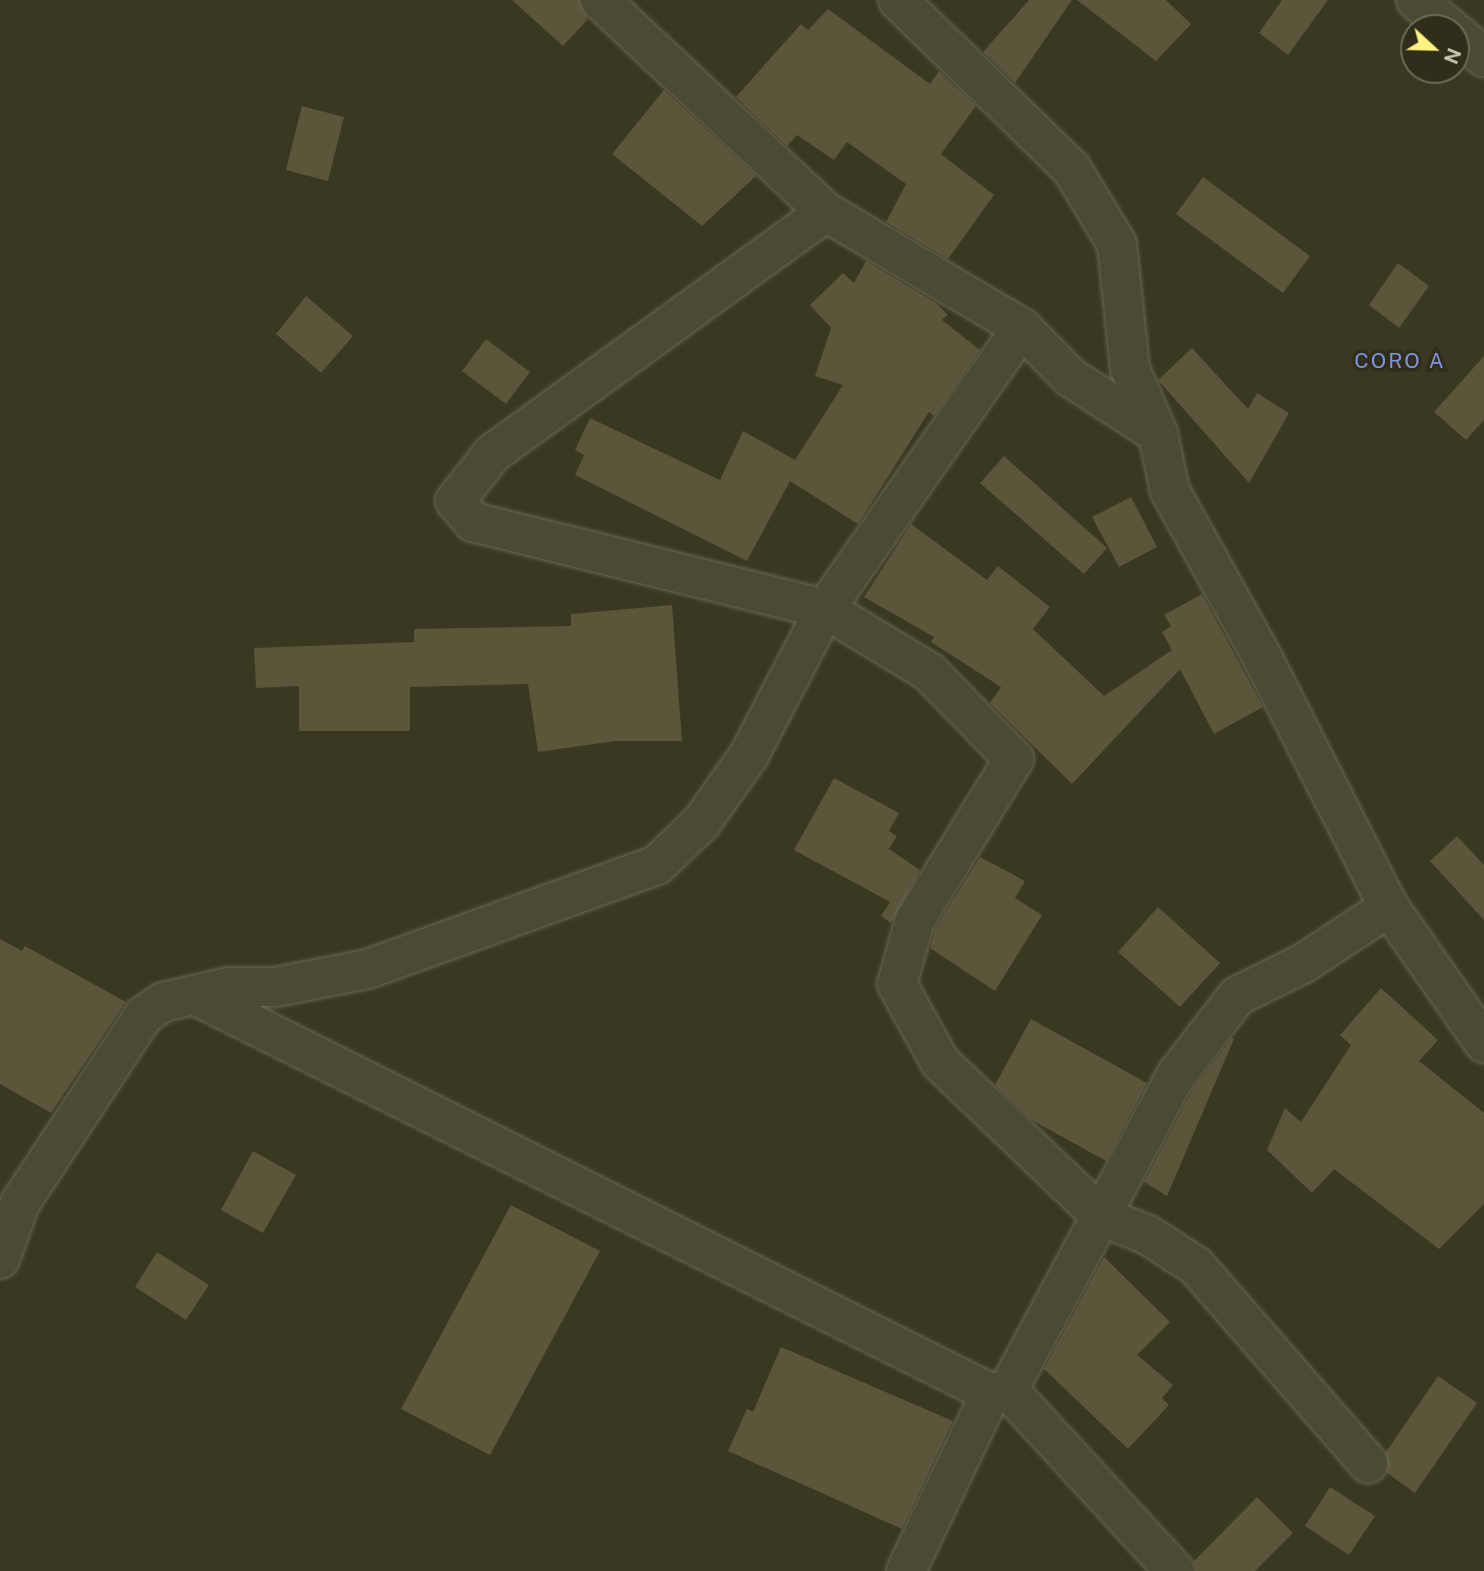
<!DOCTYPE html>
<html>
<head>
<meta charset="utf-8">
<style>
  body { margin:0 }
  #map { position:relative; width:1484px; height:1571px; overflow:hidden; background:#3b3821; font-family:"Public Sans",sans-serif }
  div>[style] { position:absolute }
  .building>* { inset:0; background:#5a563a }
  .roads { filter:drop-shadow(0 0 2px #696753) drop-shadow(0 0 2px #696753) }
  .minor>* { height:38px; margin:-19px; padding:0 19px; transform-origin:19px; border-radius:19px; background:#4c4935 }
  span { translate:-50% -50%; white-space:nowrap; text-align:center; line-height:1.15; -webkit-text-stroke:7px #302e1a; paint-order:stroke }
  .quarter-label { font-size:21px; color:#7b95e0; letter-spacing:2px }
  .north { position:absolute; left:1400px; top:14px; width:70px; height:70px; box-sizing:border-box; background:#302e1a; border:2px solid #6c6b56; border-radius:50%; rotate:112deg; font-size:19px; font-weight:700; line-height:28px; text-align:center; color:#c7c6b0 }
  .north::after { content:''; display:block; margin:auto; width:24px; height:32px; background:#fcf380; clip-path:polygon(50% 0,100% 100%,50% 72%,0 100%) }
</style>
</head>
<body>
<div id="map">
  <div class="building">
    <i style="clip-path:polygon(512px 0,579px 0,588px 19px,563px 46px)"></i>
    <i style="clip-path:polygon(1029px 0,1072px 0,1015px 83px,983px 52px)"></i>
    <i style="clip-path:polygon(1077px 0,1166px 0,1191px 24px,1156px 61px)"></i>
    <i style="clip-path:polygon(1282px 0,1328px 0,1288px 55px,1259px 33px)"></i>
    <i style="clip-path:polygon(828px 9px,930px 84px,939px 71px,976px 106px,941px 154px,994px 195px,948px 259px,886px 222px,906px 184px,847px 142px,834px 160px,797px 135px,787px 146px,736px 97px,801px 24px,808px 30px)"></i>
    <i style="clip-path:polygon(664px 90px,756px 176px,702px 226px,612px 154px)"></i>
    <i style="clip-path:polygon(302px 106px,344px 117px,328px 181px,286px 170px)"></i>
    <i style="clip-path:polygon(1203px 177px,1310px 256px,1283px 293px,1176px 214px)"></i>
    <i style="clip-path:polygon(866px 261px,936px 303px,948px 315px,942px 320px,980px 350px,934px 416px,929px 412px,858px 524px,790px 481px,747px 561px,575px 475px,584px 455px,575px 450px,590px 418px,720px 480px,743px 431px,795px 460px,843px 385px,815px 376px,831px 328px,810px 305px,843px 273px,854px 283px)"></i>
    <i style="clip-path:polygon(1398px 263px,1429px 286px,1399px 328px,1369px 305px)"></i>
    <i style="clip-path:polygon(306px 296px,353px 336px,321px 373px,276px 334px)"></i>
    <i style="clip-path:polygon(486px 339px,530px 372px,506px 404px,462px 371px)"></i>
    <i style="clip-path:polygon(1192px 348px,1248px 409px,1257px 393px,1289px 413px,1249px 483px,1158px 380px)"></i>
    <i style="clip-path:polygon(1484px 356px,1484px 420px,1466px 440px,1434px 412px)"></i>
    <i style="clip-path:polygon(1004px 456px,1107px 548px,1084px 574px,980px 483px)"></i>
    <i style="clip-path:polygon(1131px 497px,1157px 547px,1119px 567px,1092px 517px)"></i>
    <i style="clip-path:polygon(911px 524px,987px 580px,998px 566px,1050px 607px,1033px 629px,1104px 696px,1172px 650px,1162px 632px,1171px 626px,1164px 615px,1202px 594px,1263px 707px,1214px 734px,1180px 669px,1072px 784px,990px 703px,1001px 687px,931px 642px,934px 637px,864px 597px)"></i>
    <i style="clip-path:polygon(672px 605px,682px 741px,615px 741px,538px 752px,528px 684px,410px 687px,410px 731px,299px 731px,299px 686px,256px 688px,254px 648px,414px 642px,414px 629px,571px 626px,571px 614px)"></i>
    <i style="clip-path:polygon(834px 778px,899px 813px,889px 831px,897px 836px,889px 849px,920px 870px,891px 923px,881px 916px,890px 902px,794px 850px)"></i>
    <i style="clip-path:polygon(1457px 836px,1484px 865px,1484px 920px,1430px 861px)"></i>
    <i style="clip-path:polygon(980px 857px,1025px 881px,1015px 898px,1042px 915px,995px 991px,930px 948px,935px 929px)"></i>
    <i style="clip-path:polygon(1158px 907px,1220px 963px,1180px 1007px,1118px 952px)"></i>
    <i style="clip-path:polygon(0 939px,22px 951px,25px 946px,126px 1002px,51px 1113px,0 1084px)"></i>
    <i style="clip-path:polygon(1381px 988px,1438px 1040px,1419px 1061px,1484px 1113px,1484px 1204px,1439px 1249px,1334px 1169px,1312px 1193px,1267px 1150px,1285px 1108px,1301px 1122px,1351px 1045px,1340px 1035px)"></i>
    <i style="clip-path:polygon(1031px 1019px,1147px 1083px,1106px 1161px,1032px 1120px,995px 1085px)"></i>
    <i style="clip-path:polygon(1232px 1038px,1234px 1039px,1167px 1196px,1144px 1182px,1195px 1086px)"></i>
    <i style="clip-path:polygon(253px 1151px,296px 1175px,263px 1233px,221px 1210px)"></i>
    <i style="clip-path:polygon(511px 1205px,600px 1251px,490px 1455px,401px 1409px)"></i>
    <i style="clip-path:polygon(157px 1252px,209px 1285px,186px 1320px,135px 1287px)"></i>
    <i style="clip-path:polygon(1104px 1257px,1170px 1322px,1137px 1355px,1173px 1385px,1162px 1398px,1169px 1405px,1128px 1449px,1044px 1369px)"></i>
    <i style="clip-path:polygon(781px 1347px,953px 1421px,902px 1529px,728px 1451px,747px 1409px,753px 1412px)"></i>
    <i style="clip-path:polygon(1438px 1376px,1477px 1403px,1415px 1493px,1387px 1473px,1386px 1452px)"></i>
    <i style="clip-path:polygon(1330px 1487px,1375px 1516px,1349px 1555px,1305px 1526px)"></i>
    <i style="clip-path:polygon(1257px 1497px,1293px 1533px,1255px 1571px,1196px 1571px,1194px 1561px)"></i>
  </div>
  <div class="roads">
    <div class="minor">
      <i style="left:600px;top:0;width:310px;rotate:43.2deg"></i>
      <i style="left:826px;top:212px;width:228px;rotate:30.6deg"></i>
      <i style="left:1022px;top:328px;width:69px;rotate:45.6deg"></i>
      <i style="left:1070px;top:377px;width:105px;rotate:32.9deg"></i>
      <i style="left:898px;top:0;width:241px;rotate:44.2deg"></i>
      <i style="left:1071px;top:168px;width:89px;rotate:58.8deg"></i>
      <i style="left:1117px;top:244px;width:126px;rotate:84.1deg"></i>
      <i style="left:1130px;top:369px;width:71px;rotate:66.7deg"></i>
      <i style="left:1158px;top:434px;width:58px;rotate:78.1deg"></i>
      <i style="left:1170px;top:491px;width:192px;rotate:61deg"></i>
      <i style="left:1263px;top:659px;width:278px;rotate:63.1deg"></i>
      <i style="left:1389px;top:907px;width:166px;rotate:55.1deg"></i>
      <i style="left:1416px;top:0;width:44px;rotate:39.5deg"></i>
      <i style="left:1456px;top:33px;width:37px;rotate:41deg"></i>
      <i style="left:826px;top:212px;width:411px;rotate:144.1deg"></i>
      <i style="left:493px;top:453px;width:61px;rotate:128.4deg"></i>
      <i style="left:455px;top:501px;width:28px;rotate:49deg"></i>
      <i style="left:473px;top:522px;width:363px;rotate:13.9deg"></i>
      <i style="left:825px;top:609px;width:122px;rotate:31.2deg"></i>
      <i style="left:929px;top:672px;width:122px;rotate:45.7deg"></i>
      <i style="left:1014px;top:759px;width:189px;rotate:121.6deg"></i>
      <i style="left:915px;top:920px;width:66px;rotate:105.7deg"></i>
      <i style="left:897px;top:984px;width:89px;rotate:61.1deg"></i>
      <i style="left:940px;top:1062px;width:223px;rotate:43.7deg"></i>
      <i style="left:1101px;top:1216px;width:51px;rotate:22deg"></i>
      <i style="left:1148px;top:1235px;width:57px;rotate:32.9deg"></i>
      <i style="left:1196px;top:1266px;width:262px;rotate:48.9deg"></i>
      <i style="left:198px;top:997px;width:886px;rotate:26.54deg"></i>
      <i style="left:0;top:1259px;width:59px;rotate:-70.3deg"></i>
      <i style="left:20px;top:1203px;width:225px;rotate:-56.6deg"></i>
      <i style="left:144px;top:1015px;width:23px;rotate:-34deg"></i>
      <i style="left:163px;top:1002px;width:68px;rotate:-12.8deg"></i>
      <i style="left:229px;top:987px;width:47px"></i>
      <i style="left:276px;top:987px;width:94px;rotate:-11.1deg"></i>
      <i style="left:368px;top:969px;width:307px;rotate:-19.8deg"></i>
      <i style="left:657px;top:865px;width:61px;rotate:-43.7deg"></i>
      <i style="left:701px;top:823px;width:83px;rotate:-54.8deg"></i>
      <i style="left:749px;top:755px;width:165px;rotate:-62.5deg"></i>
      <i style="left:825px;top:609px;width:343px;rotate:-55deg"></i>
      <i style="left:1008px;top:1390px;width:246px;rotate:47.3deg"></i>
      <i style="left:906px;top:1571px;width:197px;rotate:-64.5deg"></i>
      <i style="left:991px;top:1393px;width:17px;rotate:-10deg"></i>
      <i style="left:1008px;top:1390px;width:358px;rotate:-61.9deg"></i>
      <i style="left:1177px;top:1074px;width:98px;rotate:-52.4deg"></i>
      <i style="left:1237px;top:996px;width:75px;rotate:-26.2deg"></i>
      <i style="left:1304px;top:963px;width:102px;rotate:-33.4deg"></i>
    </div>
  </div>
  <div class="quarter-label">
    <span style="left:1400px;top:361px">CORO A</span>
  </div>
  <div class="north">N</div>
</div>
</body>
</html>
